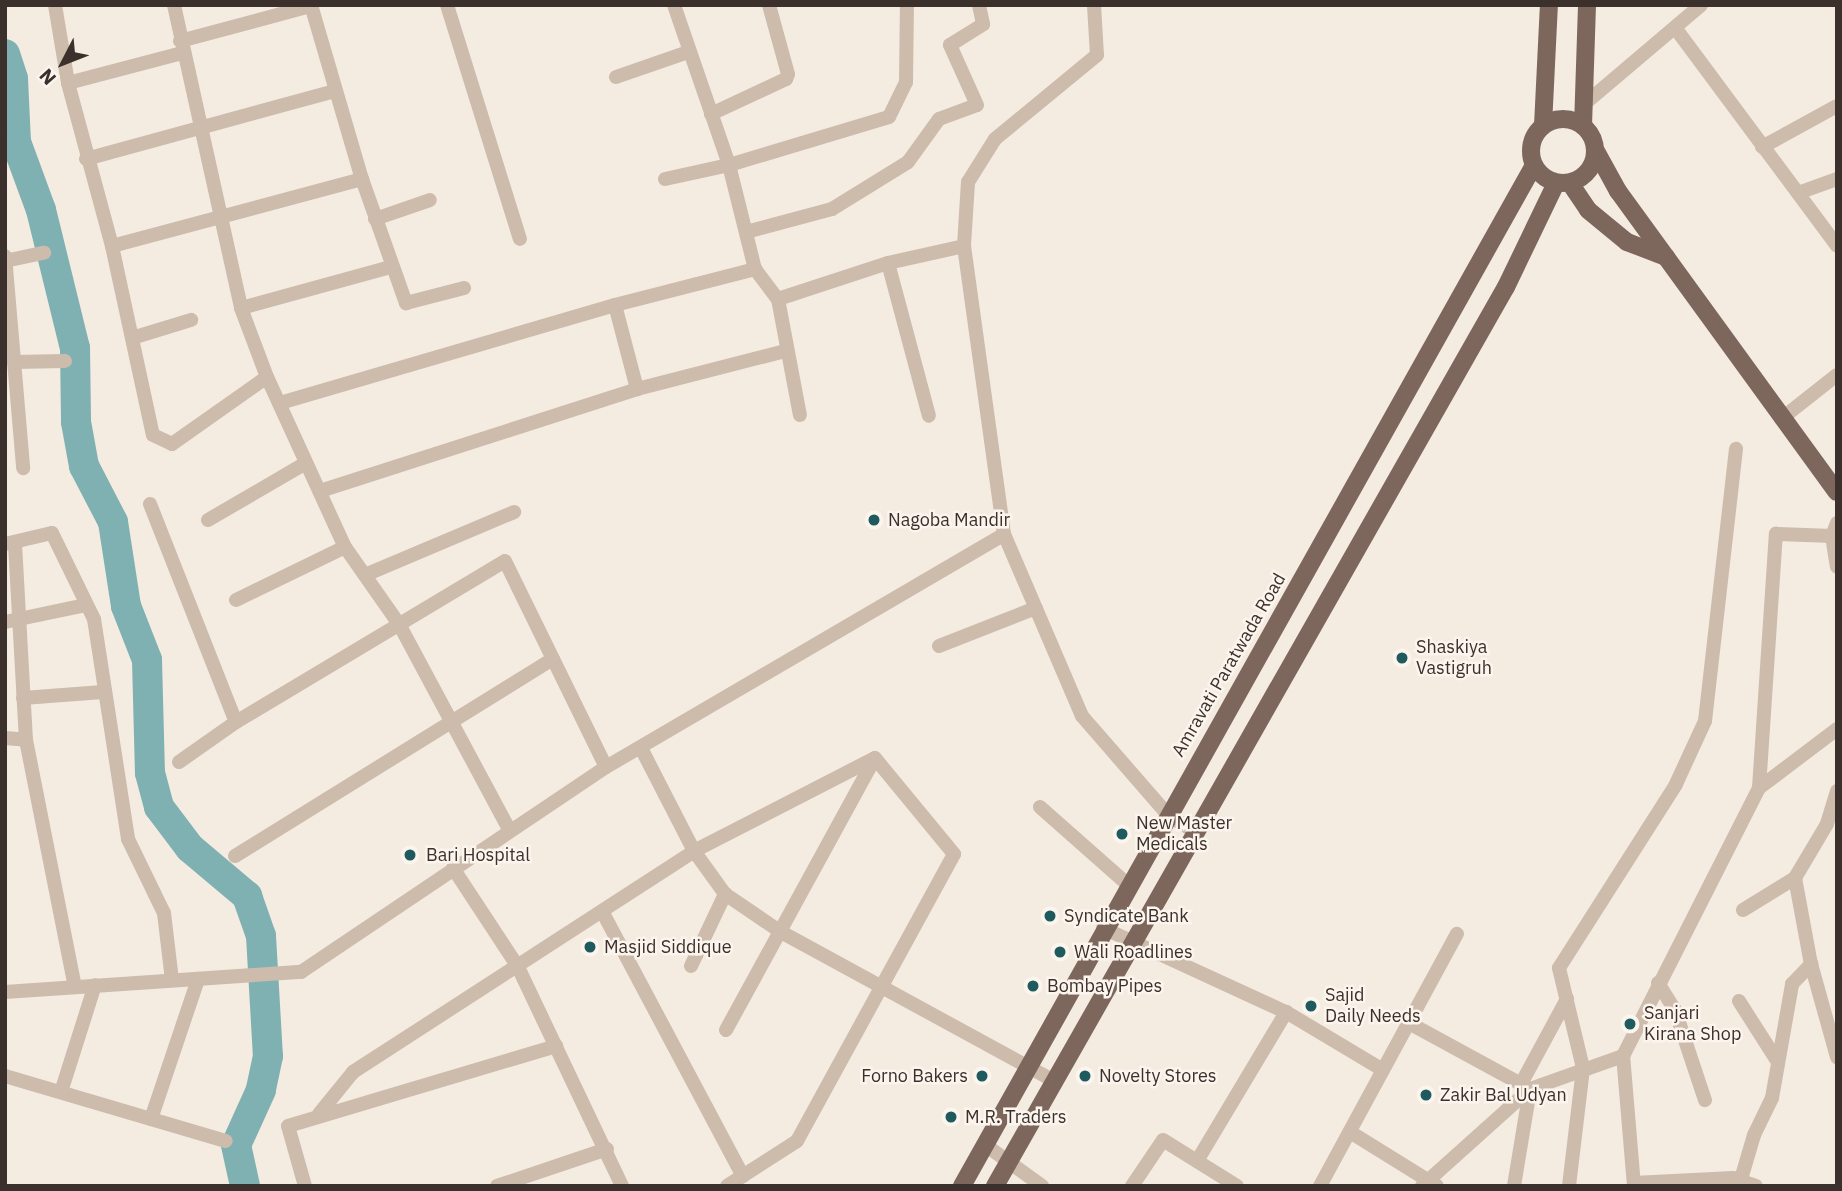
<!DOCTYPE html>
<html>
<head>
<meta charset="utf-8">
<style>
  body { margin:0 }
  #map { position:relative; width:1842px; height:1191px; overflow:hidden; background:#f4ebe1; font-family:"IBM Plex Sans",sans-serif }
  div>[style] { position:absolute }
  .river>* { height:30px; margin:-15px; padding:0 15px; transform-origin:15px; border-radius:15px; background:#7fb0b2 }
  .street>* { height:14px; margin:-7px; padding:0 7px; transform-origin:7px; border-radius:7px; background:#cdbbac }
  .primary>* { height:18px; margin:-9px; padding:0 9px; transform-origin:9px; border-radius:9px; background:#7d675c }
  .primary>.ring { margin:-9px; padding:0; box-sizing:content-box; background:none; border:18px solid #7d675c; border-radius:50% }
  .dots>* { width:19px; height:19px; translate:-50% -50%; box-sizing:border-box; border:4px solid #fbf5ee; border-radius:50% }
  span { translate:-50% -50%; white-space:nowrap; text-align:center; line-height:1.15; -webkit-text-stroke:5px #fbf5ee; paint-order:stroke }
  .poi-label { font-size:18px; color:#3b302b }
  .left { translate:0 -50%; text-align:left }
  .right { translate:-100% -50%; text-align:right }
  .street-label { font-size:18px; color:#3b302b }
  .frame { position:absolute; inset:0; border:7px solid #3b302b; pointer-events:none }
  .north { position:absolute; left:28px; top:28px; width:70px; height:70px; -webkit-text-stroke:5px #fbf5ee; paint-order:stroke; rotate:228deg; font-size:19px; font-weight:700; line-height:28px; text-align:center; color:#3b302b }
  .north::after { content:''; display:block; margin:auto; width:24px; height:32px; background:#3b302b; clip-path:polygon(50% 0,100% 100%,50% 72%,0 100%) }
</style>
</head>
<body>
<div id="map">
  <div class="river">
    <i style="left:5px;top:54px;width:26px;rotate:72deg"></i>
    <i style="left:13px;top:79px;width:63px;rotate:87.3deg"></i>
    <i style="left:16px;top:142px;width:72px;rotate:69.8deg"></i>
    <i style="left:41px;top:210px;width:142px;rotate:76.2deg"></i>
    <i style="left:75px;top:348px;width:74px;rotate:89.2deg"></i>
    <i style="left:76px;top:422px;width:45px;rotate:79.7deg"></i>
    <i style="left:84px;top:466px;width:63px;rotate:62.6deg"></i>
    <i style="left:113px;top:522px;width:85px;rotate:81.2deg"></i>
    <i style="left:126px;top:606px;width:58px;rotate:68.7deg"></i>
    <i style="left:147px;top:660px;width:113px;rotate:88.5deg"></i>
    <i style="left:150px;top:773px;width:35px;rotate:75deg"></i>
    <i style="left:159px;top:807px;width:51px;rotate:52.9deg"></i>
    <i style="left:190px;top:848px;width:75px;rotate:40.1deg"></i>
    <i style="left:247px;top:896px;width:42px;rotate:70.7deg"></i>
    <i style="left:261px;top:936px;width:120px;rotate:86.7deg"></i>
    <i style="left:268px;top:1056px;width:35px;rotate:102deg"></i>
    <i style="left:261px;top:1090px;width:60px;rotate:114.4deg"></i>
    <i style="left:236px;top:1145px;width:42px;rotate:77.6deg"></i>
  </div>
  <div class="street">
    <i style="left:55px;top:5px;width:79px;rotate:80.5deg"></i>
    <i style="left:68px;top:83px;width:169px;rotate:74.9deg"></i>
    <i style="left:112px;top:246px;width:193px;rotate:77.8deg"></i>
    <i style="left:153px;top:435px;width:21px;rotate:25deg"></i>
    <i style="left:172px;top:444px;width:116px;rotate:-35.2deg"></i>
    <i style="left:174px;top:5px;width:310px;rotate:77.5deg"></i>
    <i style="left:241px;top:308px;width:74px;rotate:69.4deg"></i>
    <i style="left:267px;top:377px;width:187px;rotate:65.4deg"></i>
    <i style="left:345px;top:547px;width:94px;rotate:55deg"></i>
    <i style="left:399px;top:624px;width:233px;rotate:61.8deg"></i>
    <i style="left:311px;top:5px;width:181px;rotate:73.7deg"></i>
    <i style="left:362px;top:179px;width:132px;rotate:70.5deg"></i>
    <i style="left:406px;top:303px;width:60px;rotate:-14.5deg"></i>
    <i style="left:447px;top:5px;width:245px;rotate:72.7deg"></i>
    <i style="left:674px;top:5px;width:169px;rotate:71deg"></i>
    <i style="left:729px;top:165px;width:107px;rotate:76deg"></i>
    <i style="left:755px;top:269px;width:38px;rotate:53deg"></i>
    <i style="left:778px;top:299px;width:118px;rotate:79.3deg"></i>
    <i style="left:1094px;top:5px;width:50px;rotate:86.6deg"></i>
    <i style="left:1097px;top:55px;width:132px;rotate:140.5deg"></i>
    <i style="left:995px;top:139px;width:51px;rotate:122.1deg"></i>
    <i style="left:968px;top:182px;width:64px;rotate:93.6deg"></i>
    <i style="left:964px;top:246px;width:291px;rotate:82.1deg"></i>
    <i style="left:1004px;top:534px;width:198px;rotate:66.8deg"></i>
    <i style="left:1082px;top:716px;width:131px;rotate:49deg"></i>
    <i style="left:1168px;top:815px;width:31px;rotate:32deg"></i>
    <i style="left:1676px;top:29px;width:270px;rotate:53.4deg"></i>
    <i style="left:180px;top:41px;width:136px;rotate:-15deg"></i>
    <i style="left:616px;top:77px;width:76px;rotate:-19.1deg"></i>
    <i style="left:68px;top:83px;width:118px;rotate:-14.7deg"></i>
    <i style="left:1582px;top:106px;width:156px;rotate:-40.3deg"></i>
    <i style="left:711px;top:114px;width:83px;rotate:-25deg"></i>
    <i style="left:786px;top:79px;width:5px;rotate:-68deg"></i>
    <i style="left:788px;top:74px;width:72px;rotate:-105.4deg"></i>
    <i style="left:1762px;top:147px;width:85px;rotate:-28.7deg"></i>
    <i style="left:86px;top:159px;width:258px;rotate:-15.3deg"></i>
    <i style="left:665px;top:179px;width:66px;rotate:-12.3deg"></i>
    <i style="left:729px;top:165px;width:167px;rotate:-16.7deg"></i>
    <i style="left:889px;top:117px;width:39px;rotate:-64deg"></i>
    <i style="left:906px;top:82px;width:77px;rotate:-89.3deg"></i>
    <i style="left:1798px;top:193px;width:41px;rotate:-19.7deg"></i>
    <i style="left:375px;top:219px;width:58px;rotate:-19.1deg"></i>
    <i style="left:746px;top:232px;width:89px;rotate:-15deg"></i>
    <i style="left:832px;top:209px;width:89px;rotate:-31.7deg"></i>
    <i style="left:908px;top:162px;width:53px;rotate:-54.2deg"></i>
    <i style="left:939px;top:119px;width:40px;rotate:-20.2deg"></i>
    <i style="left:977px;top:105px;width:66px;rotate:-114.2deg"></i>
    <i style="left:950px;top:45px;width:39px;rotate:-32deg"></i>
    <i style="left:983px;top:24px;width:19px;rotate:-102deg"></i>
    <i style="left:112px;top:246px;width:259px;rotate:-15deg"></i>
    <i style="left:5px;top:256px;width:213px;rotate:85.1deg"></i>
    <i style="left:5px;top:261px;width:40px;rotate:-12deg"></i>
    <i style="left:888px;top:263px;width:158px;rotate:75deg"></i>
    <i style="left:778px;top:299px;width:116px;rotate:-18.1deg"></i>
    <i style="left:888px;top:263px;width:78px;rotate:-12.6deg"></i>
    <i style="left:615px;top:305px;width:87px;rotate:75.3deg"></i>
    <i style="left:241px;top:308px;width:156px;rotate:-15.3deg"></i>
    <i style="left:132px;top:338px;width:62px;rotate:-17deg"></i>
    <i style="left:14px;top:362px;width:51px;rotate:-1.1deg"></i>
    <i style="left:280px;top:403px;width:349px;rotate:-16.3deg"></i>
    <i style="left:615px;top:305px;width:145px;rotate:-14.4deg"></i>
    <i style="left:1781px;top:419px;width:71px;rotate:-38.2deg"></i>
    <i style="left:320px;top:491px;width:333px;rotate:-17.8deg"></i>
    <i style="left:637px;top:389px;width:153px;rotate:-14.4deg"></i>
    <i style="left:150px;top:504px;width:234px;rotate:68.5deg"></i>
    <i style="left:208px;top:520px;width:113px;rotate:-30.2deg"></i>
    <i style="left:1837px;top:523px;width:14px;rotate:111deg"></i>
    <i style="left:1832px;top:536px;width:31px;rotate:81deg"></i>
    <i style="left:5px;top:544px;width:48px;rotate:-13.2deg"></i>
    <i style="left:52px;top:533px;width:96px;rotate:64deg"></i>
    <i style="left:94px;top:619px;width:223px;rotate:81.2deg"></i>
    <i style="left:128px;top:839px;width:82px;rotate:64.1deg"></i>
    <i style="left:164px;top:913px;width:67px;rotate:83.2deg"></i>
    <i style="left:15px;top:544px;width:196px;rotate:86.8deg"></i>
    <i style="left:26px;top:740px;width:252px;rotate:78.8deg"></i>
    <i style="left:365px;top:575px;width:162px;rotate:-22.9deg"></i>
    <i style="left:236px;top:600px;width:121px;rotate:-25.9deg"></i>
    <i style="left:5px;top:622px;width:83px;rotate:-11.9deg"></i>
    <i style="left:939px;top:646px;width:104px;rotate:-21.4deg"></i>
    <i style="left:23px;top:698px;width:80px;rotate:-4.3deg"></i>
    <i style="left:5px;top:738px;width:21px;rotate:5deg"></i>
    <i style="left:641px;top:748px;width:116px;rotate:62.8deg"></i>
    <i style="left:694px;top:851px;width:53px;rotate:54.2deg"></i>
    <i style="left:725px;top:894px;width:68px;rotate:34.2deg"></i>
    <i style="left:781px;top:932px;width:310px;rotate:28.6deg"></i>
    <i style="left:179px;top:762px;width:70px;rotate:-35.1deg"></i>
    <i style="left:236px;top:722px;width:313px;rotate:-30.9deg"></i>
    <i style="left:505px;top:561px;width:229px;rotate:63.9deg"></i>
    <i style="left:1759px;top:788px;width:255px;rotate:-86.2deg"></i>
    <i style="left:1776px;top:534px;width:56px;rotate:2deg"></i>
    <i style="left:1837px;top:791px;width:34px;rotate:107deg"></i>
    <i style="left:1827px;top:824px;width:63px;rotate:120.7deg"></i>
    <i style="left:1795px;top:878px;width:87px;rotate:79.5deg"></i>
    <i style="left:1811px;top:964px;width:97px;rotate:74.4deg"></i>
    <i style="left:1040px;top:807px;width:116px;rotate:41.5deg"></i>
    <i style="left:235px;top:856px;width:374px;rotate:-31.8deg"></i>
    <i style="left:453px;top:868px;width:118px;rotate:56.7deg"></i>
    <i style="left:518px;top:967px;width:242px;rotate:64.6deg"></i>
    <i style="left:1743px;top:910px;width:61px;rotate:-31.6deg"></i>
    <i style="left:603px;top:913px;width:298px;rotate:62deg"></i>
    <i style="left:1103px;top:928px;width:201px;rotate:24.7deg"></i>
    <i style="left:1286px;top:1012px;width:113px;rotate:30.9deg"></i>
    <i style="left:691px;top:966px;width:80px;rotate:-64.7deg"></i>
    <i style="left:1658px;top:983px;width:32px;rotate:58deg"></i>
    <i style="left:1675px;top:1010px;width:95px;rotate:71.6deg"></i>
    <i style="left:5px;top:992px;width:297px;rotate:-3.9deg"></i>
    <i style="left:301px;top:972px;width:367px;rotate:-33.9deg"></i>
    <i style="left:606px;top:767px;width:461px;rotate:-30.3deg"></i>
    <i style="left:1739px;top:1001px;width:69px;rotate:57.5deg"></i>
    <i style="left:1409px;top:1023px;width:138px;rotate:28.6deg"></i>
    <i style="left:726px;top:1030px;width:310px;rotate:-61.3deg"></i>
    <i style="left:5px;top:1076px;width:230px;rotate:16.4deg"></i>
    <i style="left:1521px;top:1084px;width:97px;rotate:-61.6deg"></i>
    <i style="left:61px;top:1092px;width:112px;rotate:-72.4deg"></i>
    <i style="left:319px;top:1114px;width:54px;rotate:-51deg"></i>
    <i style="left:353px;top:1072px;width:406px;rotate:-32.9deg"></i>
    <i style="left:694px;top:851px;width:203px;rotate:-27.2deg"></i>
    <i style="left:151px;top:1119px;width:148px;rotate:-71.4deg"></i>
    <i style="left:1350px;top:1132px;width:102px;rotate:31.8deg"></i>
    <i style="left:984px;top:1144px;width:72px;rotate:35.9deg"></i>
    <i style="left:1197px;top:1161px;width:174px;rotate:-59.1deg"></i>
    <i style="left:1634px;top:1183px;width:99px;rotate:-2.9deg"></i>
    <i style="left:1733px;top:1178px;width:24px;rotate:19deg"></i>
    <i style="left:305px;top:1186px;width:62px;rotate:-105.8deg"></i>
    <i style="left:288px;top:1126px;width:280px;rotate:-16.6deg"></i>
    <i style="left:497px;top:1186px;width:116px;rotate:-18.6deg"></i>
    <i style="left:727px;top:1186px;width:83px;rotate:-32.7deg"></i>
    <i style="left:797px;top:1141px;width:327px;rotate:-61.3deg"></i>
    <i style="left:954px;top:854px;width:124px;rotate:-129.5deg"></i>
    <i style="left:1132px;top:1186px;width:55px;rotate:-56deg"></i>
    <i style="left:1163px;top:1140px;width:87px;rotate:31.9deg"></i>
    <i style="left:1320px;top:1186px;width:287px;rotate:-61.5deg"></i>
    <i style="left:1422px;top:1186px;width:145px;rotate:-41.9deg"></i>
    <i style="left:1530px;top:1089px;width:99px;rotate:-19.5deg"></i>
    <i style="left:1514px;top:1186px;width:98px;rotate:-80.6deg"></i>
    <i style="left:1569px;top:1186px;width:119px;rotate:-83.2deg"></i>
    <i style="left:1583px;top:1068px;width:103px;rotate:-103.5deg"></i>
    <i style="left:1559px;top:968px;width:218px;rotate:-57.5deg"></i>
    <i style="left:1676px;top:784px;width:69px;rotate:-65.3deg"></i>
    <i style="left:1705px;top:721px;width:274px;rotate:-83.5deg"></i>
    <i style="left:1634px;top:1186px;width:130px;rotate:-94.8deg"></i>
    <i style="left:1623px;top:1056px;width:301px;rotate:-63.1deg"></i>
    <i style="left:1759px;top:788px;width:98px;rotate:-37.1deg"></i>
    <i style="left:1739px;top:1186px;width:53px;rotate:-73.6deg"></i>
    <i style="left:1754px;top:1135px;width:41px;rotate:-64.1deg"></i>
    <i style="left:1772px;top:1098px;width:116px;rotate:-80deg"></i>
    <i style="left:1792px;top:984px;width:28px;rotate:-46deg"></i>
  </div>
  <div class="primary">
    <i class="ring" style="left:1531px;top:119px;width:46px;height:46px"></i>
    <i style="left:1543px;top:126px;width:121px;rotate:-87.2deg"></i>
    <i style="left:1583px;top:126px;width:121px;rotate:-88.1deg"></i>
    <i style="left:1596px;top:151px;width:46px;rotate:61.2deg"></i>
    <i style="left:1618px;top:191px;width:372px;rotate:54deg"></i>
    <i style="left:1570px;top:183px;width:32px;rotate:56deg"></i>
    <i style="left:1588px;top:210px;width:50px;rotate:39.4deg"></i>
    <i style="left:1627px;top:242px;width:42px;rotate:21deg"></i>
    <i style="left:962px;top:1186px;width:1170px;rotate:-60.74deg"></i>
    <i style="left:995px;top:1186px;width:1034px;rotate:-60.39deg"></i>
    <i style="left:1506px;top:287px;width:115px;rotate:-64.3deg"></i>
  </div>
  <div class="dots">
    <i style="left:874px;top:520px;background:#1f5a5e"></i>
    <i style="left:1402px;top:658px;background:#1f5a5e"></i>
    <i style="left:1122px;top:834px;background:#1f5a5e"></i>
    <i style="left:410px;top:855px;background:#1f5a5e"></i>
    <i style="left:1050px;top:916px;background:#1f5a5e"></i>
    <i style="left:590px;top:947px;background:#1f5a5e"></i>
    <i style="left:1060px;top:952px;background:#1f5a5e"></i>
    <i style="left:1033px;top:986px;background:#1f5a5e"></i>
    <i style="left:1311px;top:1006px;background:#1f5a5e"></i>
    <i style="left:1630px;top:1024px;background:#1f5a5e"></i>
    <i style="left:982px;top:1076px;background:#1f5a5e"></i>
    <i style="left:1085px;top:1076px;background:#1f5a5e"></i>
    <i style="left:1426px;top:1095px;background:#1f5a5e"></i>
    <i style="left:951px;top:1117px;background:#1f5a5e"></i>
  </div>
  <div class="poi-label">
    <span class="left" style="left:888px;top:520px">Nagoba Mandir</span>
    <span class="left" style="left:1416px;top:658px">Shaskiya<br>Vastigruh</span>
    <span class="left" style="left:1136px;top:834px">New Master<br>Medicals</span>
    <span class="left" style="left:426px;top:855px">Bari Hospital</span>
    <span class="left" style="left:1064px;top:916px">Syndicate Bank</span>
    <span class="left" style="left:604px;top:947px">Masjid Siddique</span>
    <span class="left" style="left:1074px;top:952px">Wali Roadlines</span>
    <span class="left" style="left:1047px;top:986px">Bombay Pipes</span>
    <span class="left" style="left:1325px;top:1006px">Sajid<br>Daily Needs</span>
    <span class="left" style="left:1644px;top:1024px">Sanjari<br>Kirana Shop</span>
    <span class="right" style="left:968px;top:1076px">Forno Bakers</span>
    <span class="left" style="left:1099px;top:1076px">Novelty Stores</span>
    <span class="left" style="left:1440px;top:1095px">Zakir Bal Udyan</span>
    <span class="left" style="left:965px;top:1117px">M.R. Traders</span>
  </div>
  <div class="street-label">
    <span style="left:1229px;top:665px;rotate:-60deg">Amravati Paratwada Road</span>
  </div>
  <div class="frame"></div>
  <div class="north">N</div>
</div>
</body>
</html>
